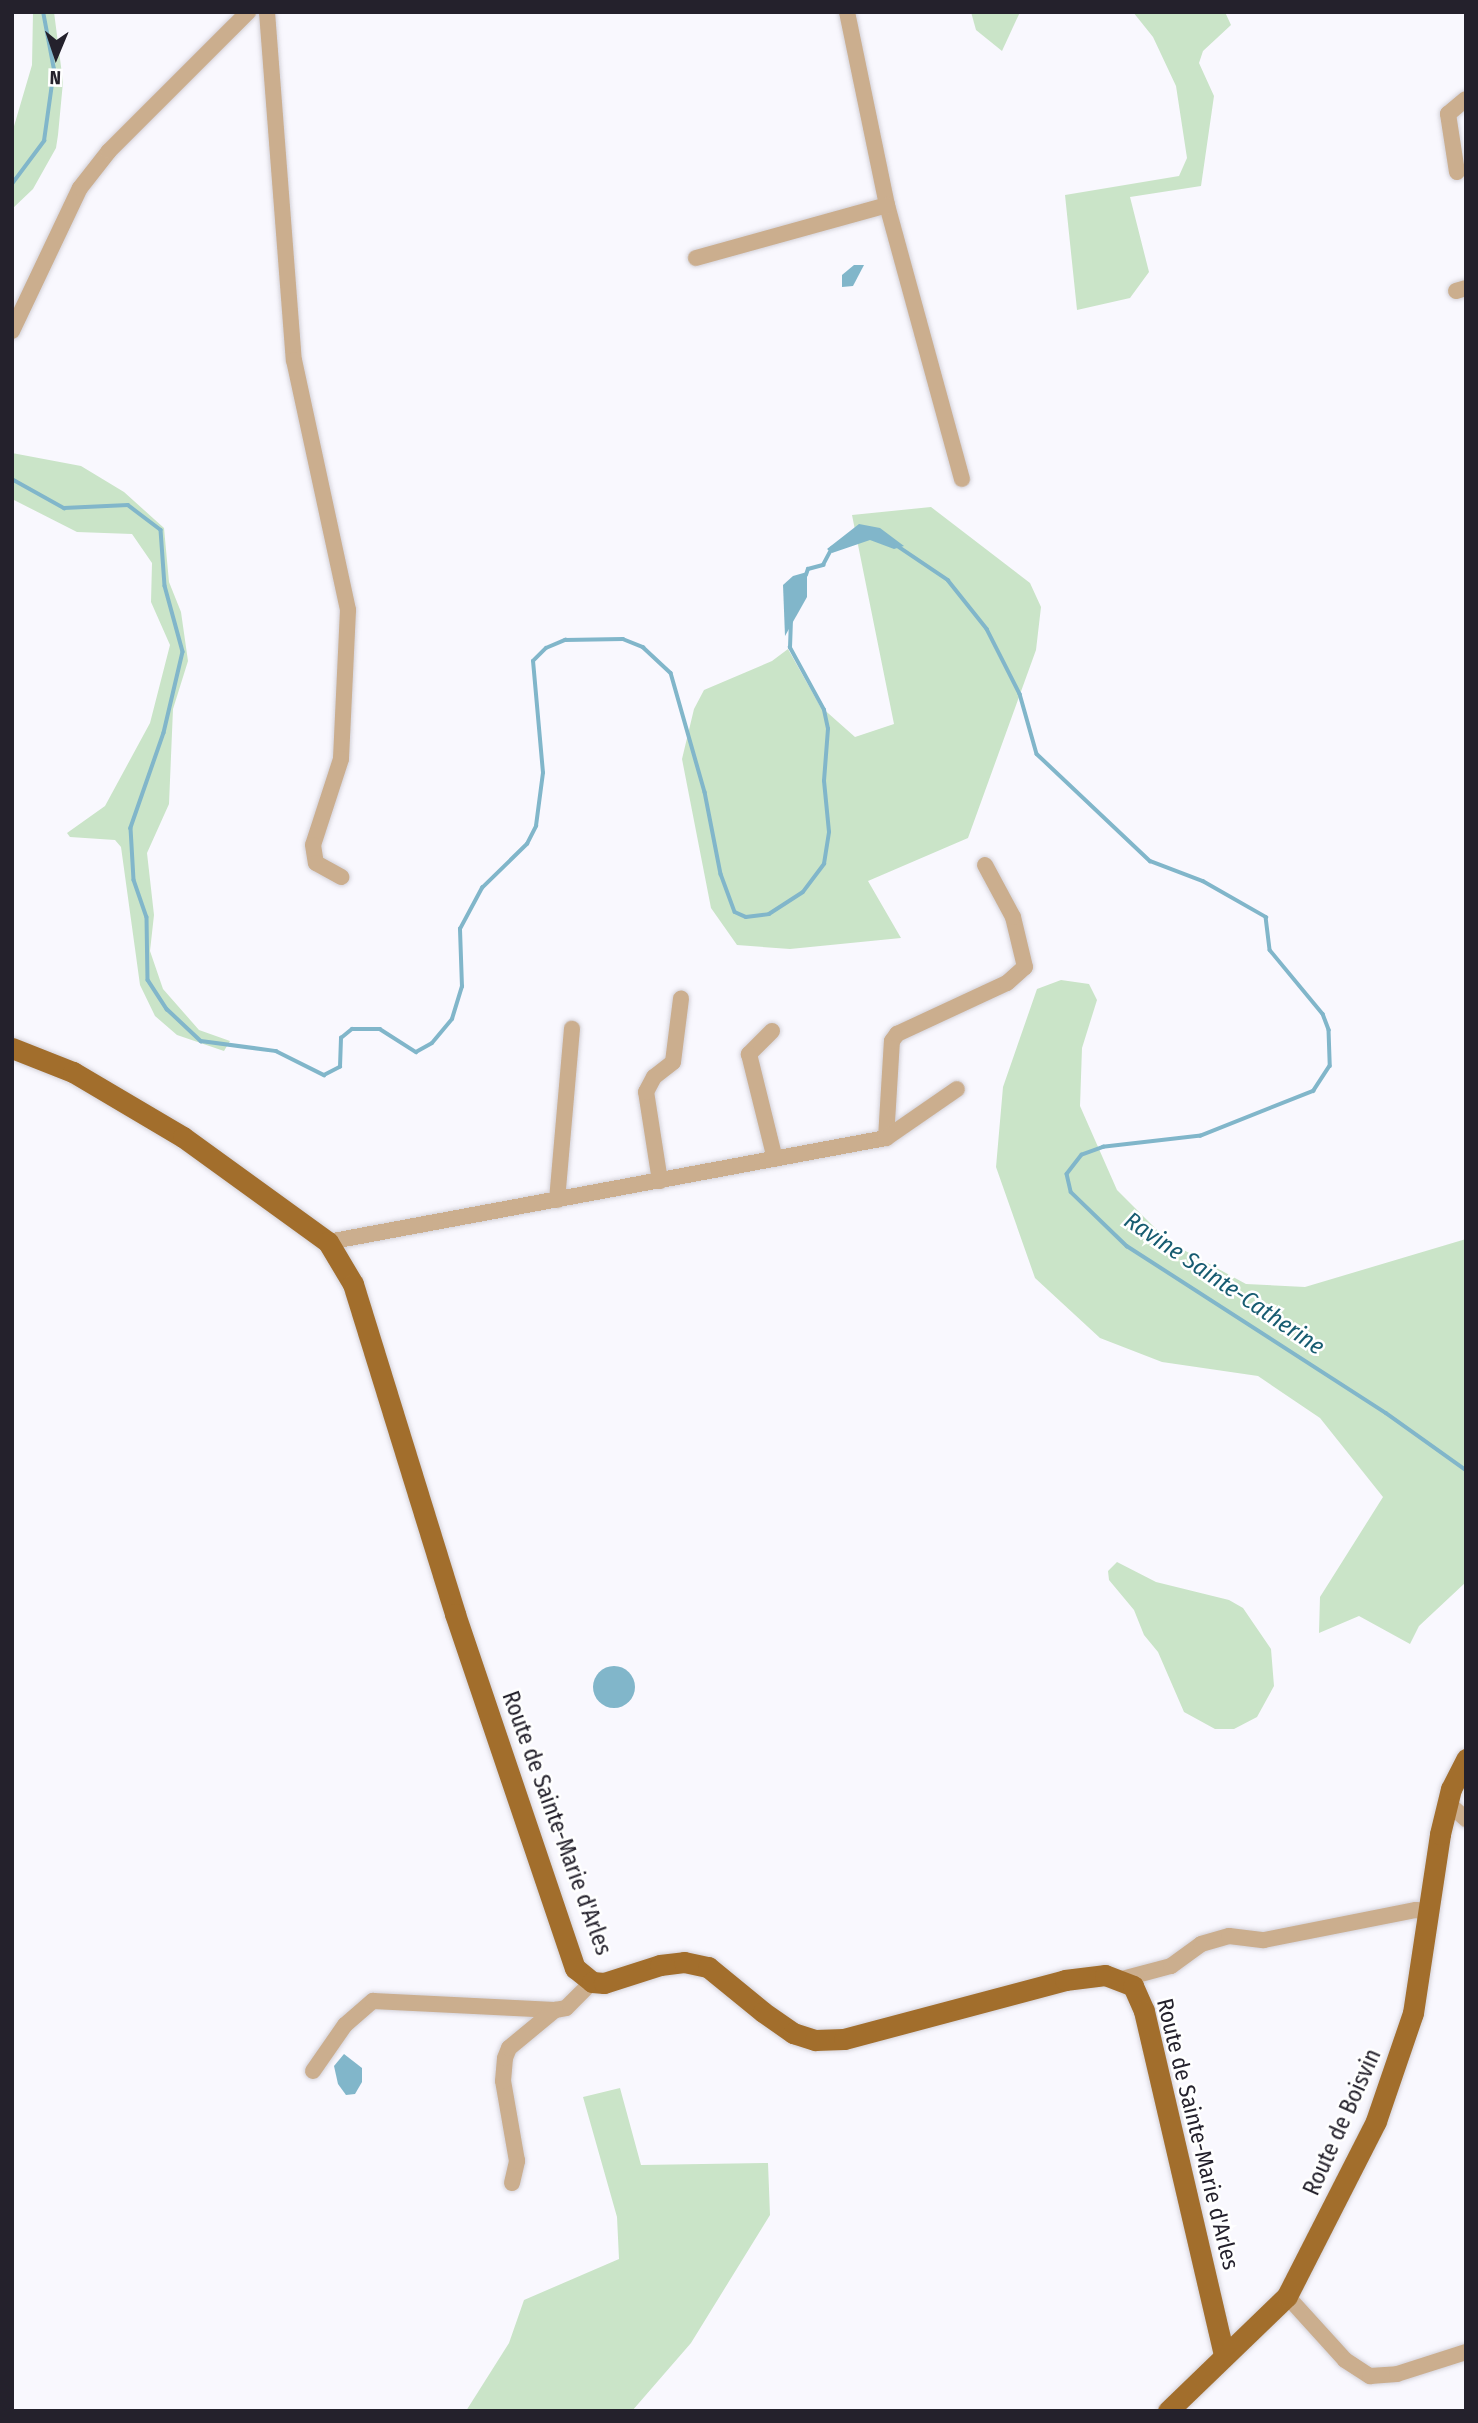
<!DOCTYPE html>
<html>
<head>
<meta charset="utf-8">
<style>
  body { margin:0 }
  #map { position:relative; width:1478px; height:2423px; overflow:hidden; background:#f9f8fe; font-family:"Fira Sans Condensed",sans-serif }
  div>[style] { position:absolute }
  .green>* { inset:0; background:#cae4c8 }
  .water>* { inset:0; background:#81b6ca }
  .round { border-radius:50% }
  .stream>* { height:3.5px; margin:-1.75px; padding:0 1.75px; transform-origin:1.75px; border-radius:1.75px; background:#81b6ca }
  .roads { filter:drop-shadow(0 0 2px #d3d1d8) drop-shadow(0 0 2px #d3d1d8) }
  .minor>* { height:16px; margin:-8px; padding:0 8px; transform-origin:8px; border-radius:8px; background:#cbae8e }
  .major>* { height:21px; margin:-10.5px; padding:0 10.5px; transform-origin:10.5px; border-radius:10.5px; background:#a26e2c }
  span { translate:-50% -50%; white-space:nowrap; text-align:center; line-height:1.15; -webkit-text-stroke:5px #fff; paint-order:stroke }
  .street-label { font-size:23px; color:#24212c }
  .water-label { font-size:24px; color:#175c71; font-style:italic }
  .frame { position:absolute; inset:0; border:14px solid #24212c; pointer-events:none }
  .north { position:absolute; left:21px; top:21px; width:70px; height:70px; -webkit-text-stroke:5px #fff; paint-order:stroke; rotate:182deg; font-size:19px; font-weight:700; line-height:28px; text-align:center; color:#24212c }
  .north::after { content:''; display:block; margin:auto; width:24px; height:32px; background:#24212c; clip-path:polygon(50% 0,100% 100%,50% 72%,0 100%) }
</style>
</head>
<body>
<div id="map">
  <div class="green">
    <i style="clip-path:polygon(33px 12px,54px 12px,63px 82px,58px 135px,56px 148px,33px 189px,12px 209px,12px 133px,32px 65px)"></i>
    <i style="clip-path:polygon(971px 12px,1020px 12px,1002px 51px,976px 30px)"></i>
    <i style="clip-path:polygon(1133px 12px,1225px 12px,1231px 25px,1203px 51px,1199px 63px,1214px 96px,1201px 186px,1130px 197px,1149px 272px,1130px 298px,1077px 310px,1065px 195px,1179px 176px,1187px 158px,1176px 86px,1153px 37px)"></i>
    <i style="clip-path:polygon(12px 453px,81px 466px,124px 492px,164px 528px,169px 582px,181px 612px,188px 661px,173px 709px,169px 804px,147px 853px,154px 915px,150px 951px,163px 989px,199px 1030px,230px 1041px,224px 1051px,177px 1035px,155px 1016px,140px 985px,121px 847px,115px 840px,70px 837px,67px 833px,105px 806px,150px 723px,170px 645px,151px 602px,152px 563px,132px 534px,77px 532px,12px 499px)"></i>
    <i style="clip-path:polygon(931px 507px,1030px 583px,1041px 607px,1036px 650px,968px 838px,868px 881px,901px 938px,790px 949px,737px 945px,711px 908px,682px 759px,694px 709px,704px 690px,772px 661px,788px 649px,820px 706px,855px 737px,894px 724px,852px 515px)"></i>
    <i style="clip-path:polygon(1061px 980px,1089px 984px,1097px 1000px,1082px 1048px,1080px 1106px,1117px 1190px,1169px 1242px,1246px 1284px,1305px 1287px,1466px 1239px,1466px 1582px,1419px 1626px,1410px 1644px,1359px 1616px,1319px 1633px,1320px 1597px,1383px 1497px,1320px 1418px,1258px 1376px,1162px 1362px,1100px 1338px,1035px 1278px,996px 1167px,1003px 1087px,1037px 989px)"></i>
    <i style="clip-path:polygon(1117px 1562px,1156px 1582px,1229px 1600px,1243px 1608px,1271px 1649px,1274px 1686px,1257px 1717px,1234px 1729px,1215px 1729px,1184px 1712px,1158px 1652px,1144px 1635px,1134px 1610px,1109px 1580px,1108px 1571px)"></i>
    <i style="clip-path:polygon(620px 2088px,641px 2165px,768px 2163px,770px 2215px,691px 2343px,632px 2411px,466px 2411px,509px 2343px,524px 2300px,619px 2259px,617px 2217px,583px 2097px)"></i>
  </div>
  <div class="water">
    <i style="clip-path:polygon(854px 265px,864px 265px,853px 286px,842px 287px,842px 275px)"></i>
    <i style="clip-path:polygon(859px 524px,880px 528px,904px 546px,894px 549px,870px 540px,832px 553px,827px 549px)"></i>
    <i style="clip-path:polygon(807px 572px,807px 597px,785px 636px,783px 585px,793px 576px)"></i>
    <i class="round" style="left:593px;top:1666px;width:42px;height:42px"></i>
    <i style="clip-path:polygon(344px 2054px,362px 2068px,362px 2082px,355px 2094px,346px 2095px,338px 2084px,334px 2066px)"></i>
  </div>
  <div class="stream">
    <i style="left:12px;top:184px;width:54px;rotate:-53.3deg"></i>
    <i style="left:44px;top:141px;width:72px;rotate:-82deg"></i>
    <i style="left:54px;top:70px;width:59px;rotate:-100.7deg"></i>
    <i style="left:12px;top:479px;width:60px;rotate:29.1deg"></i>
    <i style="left:64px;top:508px;width:64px;rotate:-2.7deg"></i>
    <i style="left:128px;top:505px;width:41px;rotate:37.1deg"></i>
    <i style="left:161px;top:530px;width:56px;rotate:85.9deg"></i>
    <i style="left:165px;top:586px;width:68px;rotate:74.7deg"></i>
    <i style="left:183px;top:652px;width:83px;rotate:103.2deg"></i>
    <i style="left:164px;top:733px;width:101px;rotate:109.2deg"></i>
    <i style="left:131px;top:828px;width:52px;rotate:86.7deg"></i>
    <i style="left:134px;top:880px;width:39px;rotate:71deg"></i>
    <i style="left:147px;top:917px;width:63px;rotate:89.1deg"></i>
    <i style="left:148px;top:980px;width:35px;rotate:57deg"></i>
    <i style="left:167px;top:1009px;width:47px;rotate:43.3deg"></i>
    <i style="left:201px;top:1041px;width:76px;rotate:7.6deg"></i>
    <i style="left:276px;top:1051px;width:54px;rotate:26.6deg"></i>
    <i style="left:324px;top:1075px;width:18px;rotate:-27deg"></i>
    <i style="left:340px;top:1067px;width:29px;rotate:-88deg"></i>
    <i style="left:341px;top:1038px;width:14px;rotate:-39deg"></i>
    <i style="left:352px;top:1029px;width:28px"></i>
    <i style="left:380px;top:1029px;width:43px;rotate:32.6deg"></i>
    <i style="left:416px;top:1052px;width:18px;rotate:-29deg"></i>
    <i style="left:432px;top:1043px;width:31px;rotate:-50deg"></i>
    <i style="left:452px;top:1019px;width:34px;rotate:-73deg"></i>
    <i style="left:462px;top:987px;width:58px;rotate:-92deg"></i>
    <i style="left:460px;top:929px;width:47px;rotate:-61.8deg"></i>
    <i style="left:482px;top:888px;width:63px;rotate:-44.4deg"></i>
    <i style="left:527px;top:844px;width:20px;rotate:-63deg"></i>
    <i style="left:536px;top:826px;width:53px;rotate:-82.5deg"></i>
    <i style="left:543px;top:773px;width:112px;rotate:-95.1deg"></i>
    <i style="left:533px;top:661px;width:18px;rotate:-45deg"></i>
    <i style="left:546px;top:648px;width:21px;rotate:-23deg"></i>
    <i style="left:565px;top:640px;width:58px;rotate:-1deg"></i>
    <i style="left:623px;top:639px;width:22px;rotate:22deg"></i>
    <i style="left:643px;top:647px;width:38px;rotate:43deg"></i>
    <i style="left:671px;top:673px;width:124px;rotate:74.1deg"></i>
    <i style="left:705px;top:792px;width:84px;rotate:79deg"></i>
    <i style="left:721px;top:874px;width:40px;rotate:69.8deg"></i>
    <i style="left:735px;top:912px;width:12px;rotate:24deg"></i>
    <i style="left:746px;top:917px;width:23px;rotate:-7deg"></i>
    <i style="left:769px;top:914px;width:40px;rotate:-32.9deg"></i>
    <i style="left:803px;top:892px;width:35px;rotate:-53deg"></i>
    <i style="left:824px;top:864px;width:32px;rotate:-81deg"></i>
    <i style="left:829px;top:832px;width:51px;rotate:-95.6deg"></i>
    <i style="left:824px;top:781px;width:52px;rotate:-85.6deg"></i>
    <i style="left:828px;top:729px;width:19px;rotate:-102deg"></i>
    <i style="left:824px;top:710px;width:71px;rotate:-118.7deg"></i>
    <i style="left:790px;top:648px;width:26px;rotate:-88deg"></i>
    <i style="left:896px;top:545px;width:63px;rotate:33.9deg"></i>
    <i style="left:948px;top:580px;width:63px;rotate:51.5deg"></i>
    <i style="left:987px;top:629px;width:73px;rotate:63.1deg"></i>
    <i style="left:1020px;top:694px;width:62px;rotate:74.2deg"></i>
    <i style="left:1037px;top:754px;width:156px;rotate:43.4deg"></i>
    <i style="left:1150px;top:861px;width:57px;rotate:20.7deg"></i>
    <i style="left:1203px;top:881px;width:73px;rotate:29.7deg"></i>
    <i style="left:1266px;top:917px;width:33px;rotate:83deg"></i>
    <i style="left:1270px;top:950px;width:83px;rotate:50.4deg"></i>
    <i style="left:1323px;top:1014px;width:17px;rotate:69deg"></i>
    <i style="left:1329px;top:1030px;width:36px;rotate:88deg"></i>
    <i style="left:1330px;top:1066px;width:30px;rotate:123deg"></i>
    <i style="left:1314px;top:1091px;width:122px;rotate:158.3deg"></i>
    <i style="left:1201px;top:1136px;width:98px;rotate:173.5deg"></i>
    <i style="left:1104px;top:1147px;width:23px;rotate:160deg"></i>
    <i style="left:1082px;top:1155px;width:24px;rotate:128deg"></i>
    <i style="left:1067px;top:1174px;width:18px;rotate:77deg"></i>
    <i style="left:1071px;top:1192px;width:78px;rotate:44deg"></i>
    <i style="left:1127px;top:1246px;width:308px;rotate:32.8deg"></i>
    <i style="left:1386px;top:1413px;width:98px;rotate:35.5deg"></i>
    <i style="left:806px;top:575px;width:6px;rotate:-72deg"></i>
    <i style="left:808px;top:569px;width:16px;rotate:-15deg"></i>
    <i style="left:823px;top:565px;width:19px;rotate:-62deg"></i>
  </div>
  <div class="roads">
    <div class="minor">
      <i style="left:267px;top:12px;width:349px;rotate:85.6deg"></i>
      <i style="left:294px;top:360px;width:256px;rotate:77.8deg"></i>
      <i style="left:348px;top:610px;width:149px;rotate:92.7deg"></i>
      <i style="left:341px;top:759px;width:90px;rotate:108deg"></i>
      <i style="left:313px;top:845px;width:18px;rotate:81deg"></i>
      <i style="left:316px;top:863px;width:29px;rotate:29deg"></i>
      <i style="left:847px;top:12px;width:197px;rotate:78.3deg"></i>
      <i style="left:887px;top:205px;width:284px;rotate:74.7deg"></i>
      <i style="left:1457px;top:172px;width:59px;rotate:-98.8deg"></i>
      <i style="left:1448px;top:114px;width:23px;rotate:-40deg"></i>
      <i style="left:696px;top:258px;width:198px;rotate:-15.5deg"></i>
      <i style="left:1456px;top:291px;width:10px;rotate:-17deg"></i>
      <i style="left:12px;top:331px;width:158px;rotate:-64.6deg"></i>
      <i style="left:80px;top:188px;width:47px;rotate:-51.9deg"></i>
      <i style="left:109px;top:151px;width:197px;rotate:-45deg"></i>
      <i style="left:772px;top:1031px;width:33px;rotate:135deg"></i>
      <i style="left:749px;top:1054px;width:108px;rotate:76.1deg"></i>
      <i style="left:886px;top:1138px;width:97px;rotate:-86.5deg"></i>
      <i style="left:892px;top:1041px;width:9px;rotate:-54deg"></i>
      <i style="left:897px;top:1034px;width:121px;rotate:-24.9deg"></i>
      <i style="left:1007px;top:983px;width:24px;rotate:-42deg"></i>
      <i style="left:1025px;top:967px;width:51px;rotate:-103.5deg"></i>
      <i style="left:1013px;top:917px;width:59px;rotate:-118.3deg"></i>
      <i style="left:660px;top:1181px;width:90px;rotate:-98.9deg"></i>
      <i style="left:646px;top:1092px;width:17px;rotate:-62deg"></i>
      <i style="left:654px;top:1077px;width:24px;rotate:-38deg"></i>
      <i style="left:673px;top:1062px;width:64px;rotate:-82.8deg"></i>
      <i style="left:557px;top:1200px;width:172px;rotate:-85deg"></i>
      <i style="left:328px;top:1242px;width:568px;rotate:-10.56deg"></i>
      <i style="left:886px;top:1138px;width:86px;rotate:-34.6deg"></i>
      <i style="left:1448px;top:1803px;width:24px;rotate:42deg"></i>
      <i style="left:1122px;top:1979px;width:51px;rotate:-14.9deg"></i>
      <i style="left:1171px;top:1966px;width:37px;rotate:-36deg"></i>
      <i style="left:1201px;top:1944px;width:29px;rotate:-16deg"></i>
      <i style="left:1229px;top:1936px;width:35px;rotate:7deg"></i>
      <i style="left:1264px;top:1940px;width:155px;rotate:-11.2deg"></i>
      <i style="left:1416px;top:1910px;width:11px;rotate:10deg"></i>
      <i style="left:313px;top:2071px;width:56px;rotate:-55.2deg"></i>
      <i style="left:345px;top:2025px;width:37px;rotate:-41deg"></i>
      <i style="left:373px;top:2001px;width:182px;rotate:2.8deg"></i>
      <i style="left:555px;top:2010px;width:11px;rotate:-10deg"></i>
      <i style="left:566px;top:2008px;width:37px;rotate:-45deg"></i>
      <i style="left:512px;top:2183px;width:23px;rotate:-77deg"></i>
      <i style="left:517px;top:2161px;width:81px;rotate:-99.9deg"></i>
      <i style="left:503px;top:2081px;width:23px;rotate:-85deg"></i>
      <i style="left:505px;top:2058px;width:11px;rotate:-68deg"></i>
      <i style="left:509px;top:2048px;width:60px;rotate:-39.6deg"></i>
      <i style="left:1287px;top:2296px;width:86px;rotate:47.8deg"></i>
      <i style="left:1345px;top:2360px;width:30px;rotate:33deg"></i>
      <i style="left:1370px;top:2376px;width:27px;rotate:-4deg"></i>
      <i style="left:1397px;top:2374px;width:72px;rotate:-17.7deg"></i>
    </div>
    <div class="major">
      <i style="left:12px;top:1048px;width:66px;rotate:21.5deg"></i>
      <i style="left:73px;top:1072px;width:128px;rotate:30.6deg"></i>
      <i style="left:183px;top:1137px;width:179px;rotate:35.9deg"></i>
      <i style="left:328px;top:1242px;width:49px;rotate:59.2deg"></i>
      <i style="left:353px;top:1284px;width:345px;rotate:72.8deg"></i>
      <i style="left:455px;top:1614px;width:374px;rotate:71.3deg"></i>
      <i style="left:575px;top:1968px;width:22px;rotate:39deg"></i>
      <i style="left:592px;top:1982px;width:12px;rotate:5deg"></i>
      <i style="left:604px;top:1983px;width:59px;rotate:-17.8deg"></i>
      <i style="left:660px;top:1965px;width:24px;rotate:-7deg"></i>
      <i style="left:684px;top:1962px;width:25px;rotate:12deg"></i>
      <i style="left:708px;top:1967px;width:71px;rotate:39.3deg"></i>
      <i style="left:763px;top:2012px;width:37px;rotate:35deg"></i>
      <i style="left:793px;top:2033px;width:23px;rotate:18deg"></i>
      <i style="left:815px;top:2040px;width:29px;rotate:-2deg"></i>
      <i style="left:844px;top:2039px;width:229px;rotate:-14.9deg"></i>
      <i style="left:1065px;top:1980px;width:40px;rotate:-7.1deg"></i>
      <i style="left:1105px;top:1975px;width:30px;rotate:21deg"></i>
      <i style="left:1133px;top:1986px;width:27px;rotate:66deg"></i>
      <i style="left:1144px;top:2011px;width:353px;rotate:76.9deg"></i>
      <i style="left:1168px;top:2411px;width:165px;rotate:-44deg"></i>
      <i style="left:1287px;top:2296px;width:196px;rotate:-63deg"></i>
      <i style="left:1376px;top:2121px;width:114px;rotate:-71.1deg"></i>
      <i style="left:1413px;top:2013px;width:181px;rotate:-81.4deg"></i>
      <i style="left:1440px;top:1834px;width:46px;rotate:-76.3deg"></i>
      <i style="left:1451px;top:1789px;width:34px;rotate:-63deg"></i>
    </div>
  </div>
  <div class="street-label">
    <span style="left:557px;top:1823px;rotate:70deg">Route de Sainte-Marie d'Arles</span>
    <span style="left:1342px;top:2122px;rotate:-66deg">Route de Boisvin</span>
    <span style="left:1198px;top:2134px;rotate:76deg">Route de Sainte-Marie d'Arles</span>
  </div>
  <div class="water-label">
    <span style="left:1224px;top:1284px;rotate:34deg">Ravine Sainte-Catherine</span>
  </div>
  <div class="frame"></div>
  <div class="north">N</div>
</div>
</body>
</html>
